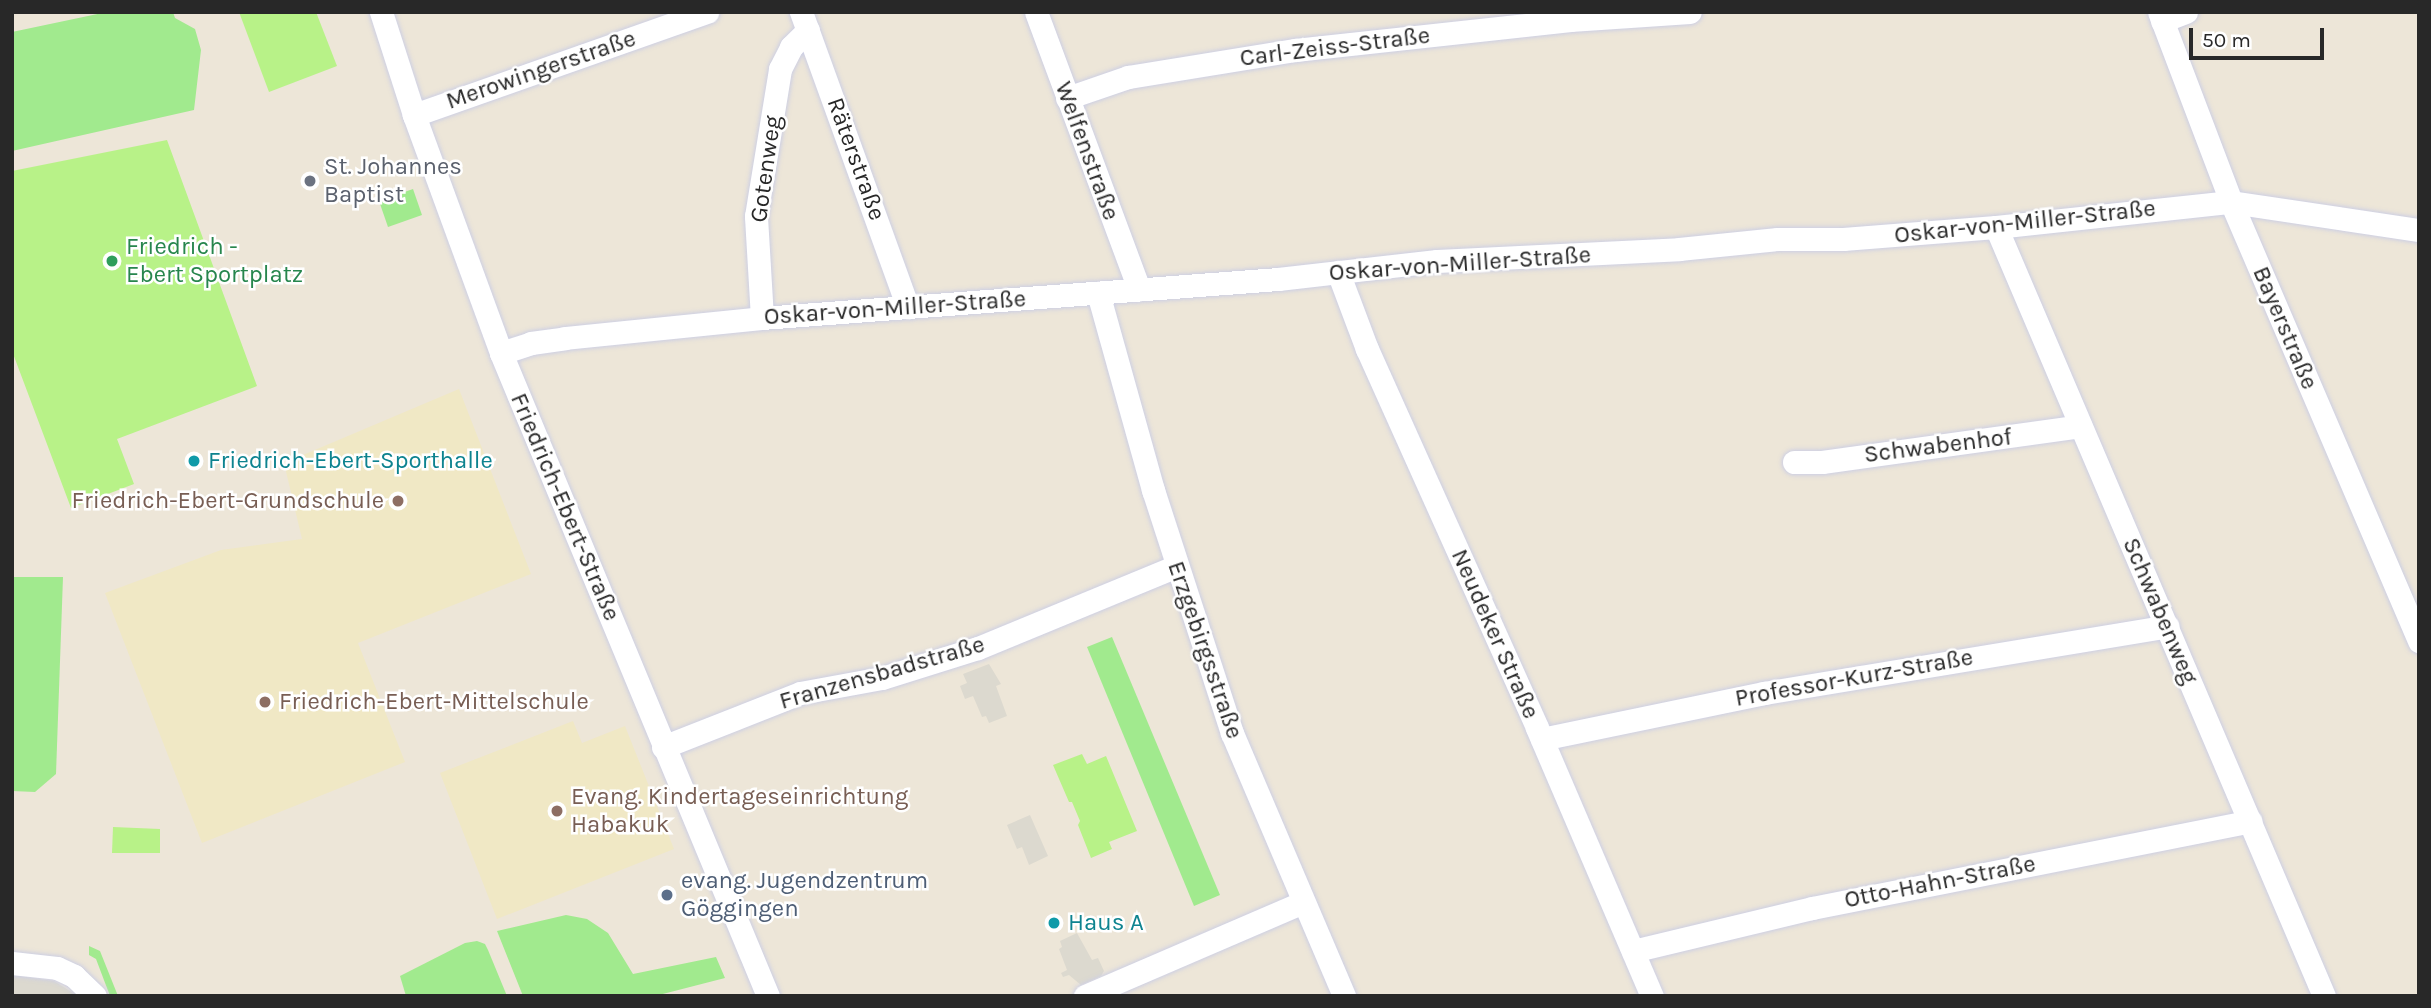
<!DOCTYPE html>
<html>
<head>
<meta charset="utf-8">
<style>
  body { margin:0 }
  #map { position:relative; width:2431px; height:1008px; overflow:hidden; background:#ede6d8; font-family:Karla,sans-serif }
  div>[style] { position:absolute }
  .education>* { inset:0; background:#f0e8c5 }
  .green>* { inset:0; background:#a1ea8e }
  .pitch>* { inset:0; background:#b8f288 }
  .plaza>* { inset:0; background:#dcd9cf }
  .roads { filter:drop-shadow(0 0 2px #cdcfe3) drop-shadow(0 0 2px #cdcfe3) }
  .minor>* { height:23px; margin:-11.5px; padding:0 11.5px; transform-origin:11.5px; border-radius:11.5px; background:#fff }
  .dots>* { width:19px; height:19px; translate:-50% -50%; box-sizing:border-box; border:4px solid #fff; border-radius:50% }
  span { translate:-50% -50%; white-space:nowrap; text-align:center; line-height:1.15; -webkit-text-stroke:5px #fff; paint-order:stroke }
  .street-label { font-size:24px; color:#282828 }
  .worship-label { font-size:24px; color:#5b616d }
  .left { translate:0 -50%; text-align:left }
  .leisure-label { font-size:24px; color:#27864d }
  .culture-label { font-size:24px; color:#0d838f }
  .education-label { font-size:24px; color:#785e54 }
  .right { translate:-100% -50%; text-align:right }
  .service-label { font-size:24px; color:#4e5e75 }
  .frame { position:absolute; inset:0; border:14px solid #282828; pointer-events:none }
  .scale { position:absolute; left:2189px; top:28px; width:135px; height:32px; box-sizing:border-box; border:4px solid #282828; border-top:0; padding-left:9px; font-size:21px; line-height:24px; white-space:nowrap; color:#282828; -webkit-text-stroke:5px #fff; paint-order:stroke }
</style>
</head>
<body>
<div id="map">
  <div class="education">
    <i style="clip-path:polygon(459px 389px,531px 574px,358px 643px,405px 762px,202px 843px,105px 593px,221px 550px,302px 539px,284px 463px)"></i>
    <i style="clip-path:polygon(573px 721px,582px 743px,625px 726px,674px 849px,497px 919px,440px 773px)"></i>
  </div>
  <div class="green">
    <i style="clip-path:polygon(107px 12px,173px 12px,175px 18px,195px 29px,201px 50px,194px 110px,12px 151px,12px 32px)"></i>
    <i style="clip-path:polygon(413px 189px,422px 215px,388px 227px,379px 201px)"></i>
    <i style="clip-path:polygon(12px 577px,63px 577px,56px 774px,35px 792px,12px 791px)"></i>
    <i style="clip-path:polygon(1112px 637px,1220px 895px,1194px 906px,1087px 647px)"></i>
    <i style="clip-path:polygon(566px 915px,587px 919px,608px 933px,633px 974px,716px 957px,725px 978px,655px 996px,523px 996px,497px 931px)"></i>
    <i style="clip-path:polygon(477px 941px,485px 944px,488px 950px,507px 996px,406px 996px,400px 976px,465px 943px)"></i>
    <i style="clip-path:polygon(89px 946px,100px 951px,118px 996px,110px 996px,96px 959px,89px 955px)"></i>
  </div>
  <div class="pitch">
    <i style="clip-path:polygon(239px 12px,316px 12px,337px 66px,269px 92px)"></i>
    <i style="clip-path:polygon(167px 140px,257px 386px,117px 439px,134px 484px,71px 508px,12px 351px,12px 171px)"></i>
    <i style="clip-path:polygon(1082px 754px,1087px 764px,1106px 756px,1137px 831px,1109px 842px,1112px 849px,1091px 858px,1078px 825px,1080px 821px,1072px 802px,1069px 802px,1053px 765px)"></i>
    <i style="clip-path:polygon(113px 827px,160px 829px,160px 853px,112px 853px)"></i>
  </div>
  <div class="plaza">
    <i style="clip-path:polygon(989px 664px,1001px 684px,996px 686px,1007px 716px,989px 723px,986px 716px,982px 717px,973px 696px,965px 699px,960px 686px,967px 683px,963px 674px)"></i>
    <i style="clip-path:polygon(1030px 815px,1048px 856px,1029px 865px,1022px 847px,1017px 849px,1007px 825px)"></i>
    <i style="clip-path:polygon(1077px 933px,1092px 960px,1098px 958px,1104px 971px,1101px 976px,1081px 985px,1069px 975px,1063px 977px,1061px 973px,1067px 970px,1059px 949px,1062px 947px,1060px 941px)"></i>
    <i style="clip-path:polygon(12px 975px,54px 981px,78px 996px,12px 996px)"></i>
  </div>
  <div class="roads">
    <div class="minor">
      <i style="left:381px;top:12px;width:108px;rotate:72.2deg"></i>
      <i style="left:414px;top:115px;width:253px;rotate:69.9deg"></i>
      <i style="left:501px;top:353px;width:696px;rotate:67.45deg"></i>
      <i style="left:801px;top:12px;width:314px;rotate:70.1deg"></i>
      <i style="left:1036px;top:12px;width:296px;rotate:69.6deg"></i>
      <i style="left:2159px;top:12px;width:203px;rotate:69.2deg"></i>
      <i style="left:2231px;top:202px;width:478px;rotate:66.8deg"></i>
      <i style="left:2162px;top:21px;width:26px;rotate:-21deg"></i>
      <i style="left:1067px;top:98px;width:65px;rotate:-19deg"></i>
      <i style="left:1128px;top:77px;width:169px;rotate:-9.2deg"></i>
      <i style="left:1295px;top:50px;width:277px;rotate:-6.2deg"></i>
      <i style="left:1570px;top:20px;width:120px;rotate:-3.8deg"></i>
      <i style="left:414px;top:115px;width:311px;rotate:-19.4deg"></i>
      <i style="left:1996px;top:227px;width:836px;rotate:66.9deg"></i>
      <i style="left:1338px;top:272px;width:82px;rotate:69.4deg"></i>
      <i style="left:1367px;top:349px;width:415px;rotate:65.8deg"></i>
      <i style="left:1537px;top:728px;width:292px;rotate:66.8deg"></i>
      <i style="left:1098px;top:293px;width:205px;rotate:74.4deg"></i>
      <i style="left:1153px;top:490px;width:256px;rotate:72deg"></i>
      <i style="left:1232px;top:733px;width:286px;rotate:66.9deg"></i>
      <i style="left:762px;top:318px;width:102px;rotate:-93.4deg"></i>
      <i style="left:756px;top:216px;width:149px;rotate:-80.7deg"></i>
      <i style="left:780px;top:69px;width:25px;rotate:-63deg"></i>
      <i style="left:791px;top:47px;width:24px;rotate:-45deg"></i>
      <i style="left:501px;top:353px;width:32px;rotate:-18deg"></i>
      <i style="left:531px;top:343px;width:34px;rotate:-8deg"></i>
      <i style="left:565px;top:338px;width:198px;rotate:-5.8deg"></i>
      <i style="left:762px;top:318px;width:517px;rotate:-4.32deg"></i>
      <i style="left:1278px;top:279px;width:160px;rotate:-6.5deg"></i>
      <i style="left:1437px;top:261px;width:242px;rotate:-2.8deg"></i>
      <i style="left:1679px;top:249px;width:99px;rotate:-5.8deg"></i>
      <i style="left:1777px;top:239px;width:66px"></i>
      <i style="left:1843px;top:239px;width:153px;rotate:-4.5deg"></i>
      <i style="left:1996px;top:227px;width:236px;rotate:-6.1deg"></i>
      <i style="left:2231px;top:202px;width:190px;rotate:8.5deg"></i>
      <i style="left:1794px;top:462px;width:28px"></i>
      <i style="left:1822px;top:462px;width:261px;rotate:-7.9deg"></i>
      <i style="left:1542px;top:739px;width:227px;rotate:-11.7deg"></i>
      <i style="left:1764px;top:693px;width:409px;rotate:-9.4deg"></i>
      <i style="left:663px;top:747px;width:147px;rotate:-21.5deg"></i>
      <i style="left:800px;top:693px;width:83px;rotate:-10.4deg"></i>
      <i style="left:882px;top:678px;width:101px;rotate:-17.4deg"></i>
      <i style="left:978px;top:648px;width:215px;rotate:-22.4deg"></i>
      <i style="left:1633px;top:951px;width:184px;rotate:-13.5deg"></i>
      <i style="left:1812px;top:908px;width:447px;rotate:-11.2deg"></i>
      <i style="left:12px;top:963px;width:45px;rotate:6.3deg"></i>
      <i style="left:57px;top:968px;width:19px;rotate:25deg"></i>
      <i style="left:74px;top:976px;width:29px;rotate:44deg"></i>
      <i style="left:1085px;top:996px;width:237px;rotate:-23.3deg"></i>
    </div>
  </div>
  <div class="dots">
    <i style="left:310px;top:181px;background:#6b7280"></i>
    <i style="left:112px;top:261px;background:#2e9e5b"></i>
    <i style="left:194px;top:461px;background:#0f9aa8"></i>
    <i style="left:398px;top:501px;background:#8d6e63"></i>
    <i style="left:265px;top:702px;background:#8d6e63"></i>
    <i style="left:557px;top:811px;background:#8d6e63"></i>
    <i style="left:667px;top:895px;background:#5c6f8a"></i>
    <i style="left:1054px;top:923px;background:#0f9aa8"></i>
  </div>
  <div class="street-label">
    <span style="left:1335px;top:47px;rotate:-7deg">Carl-Zeiss-Straße</span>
    <span style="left:541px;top:70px;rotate:-19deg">Merowingerstraße</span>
    <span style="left:1087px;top:151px;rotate:70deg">Welfenstraße</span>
    <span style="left:856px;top:159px;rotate:70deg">Räterstraße</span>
    <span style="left:766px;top:169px;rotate:-82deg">Gotenweg</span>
    <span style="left:2025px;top:222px;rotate:-6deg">Oskar-von-Miller-Straße</span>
    <span style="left:1460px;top:264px;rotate:-4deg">Oskar-von-Miller-Straße</span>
    <span style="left:895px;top:308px;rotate:-4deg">Oskar-von-Miller-Straße</span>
    <span style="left:2285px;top:328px;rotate:67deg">Bayerstraße</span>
    <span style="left:1938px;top:446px;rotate:-7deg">Schwabenhof</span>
    <span style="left:565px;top:507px;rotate:67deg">Friedrich-Ebert-Straße</span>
    <span style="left:2160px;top:611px;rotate:67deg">Schwabenweg</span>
    <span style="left:1495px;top:634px;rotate:66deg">Neudeker Straße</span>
    <span style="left:1205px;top:650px;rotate:71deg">Erzgebirgsstraße</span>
    <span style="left:882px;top:673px;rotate:-16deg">Franzensbadstraße</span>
    <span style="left:1854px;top:678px;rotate:-10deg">Professor-Kurz-Straße</span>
    <span style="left:1940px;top:882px;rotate:-11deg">Otto-Hahn-Straße</span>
  </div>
  <div class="worship-label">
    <span class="left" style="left:324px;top:181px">St. Johannes<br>Baptist</span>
  </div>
  <div class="leisure-label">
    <span class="left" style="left:126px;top:261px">Friedrich -<br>Ebert Sportplatz</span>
  </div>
  <div class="culture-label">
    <span class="left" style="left:208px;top:461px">Friedrich-Ebert-Sporthalle</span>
    <span class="left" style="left:1068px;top:923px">Haus A</span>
  </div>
  <div class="education-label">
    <span class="right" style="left:384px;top:501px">Friedrich-Ebert-Grundschule</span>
    <span class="left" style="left:279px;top:702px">Friedrich-Ebert-Mittelschule</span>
    <span class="left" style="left:571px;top:811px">Evang. Kindertageseinrichtung<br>Habakuk</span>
  </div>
  <div class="service-label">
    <span class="left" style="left:681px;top:895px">evang. Jugendzentrum<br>Göggingen</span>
  </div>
  <div class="frame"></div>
  <div class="scale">50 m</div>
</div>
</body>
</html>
